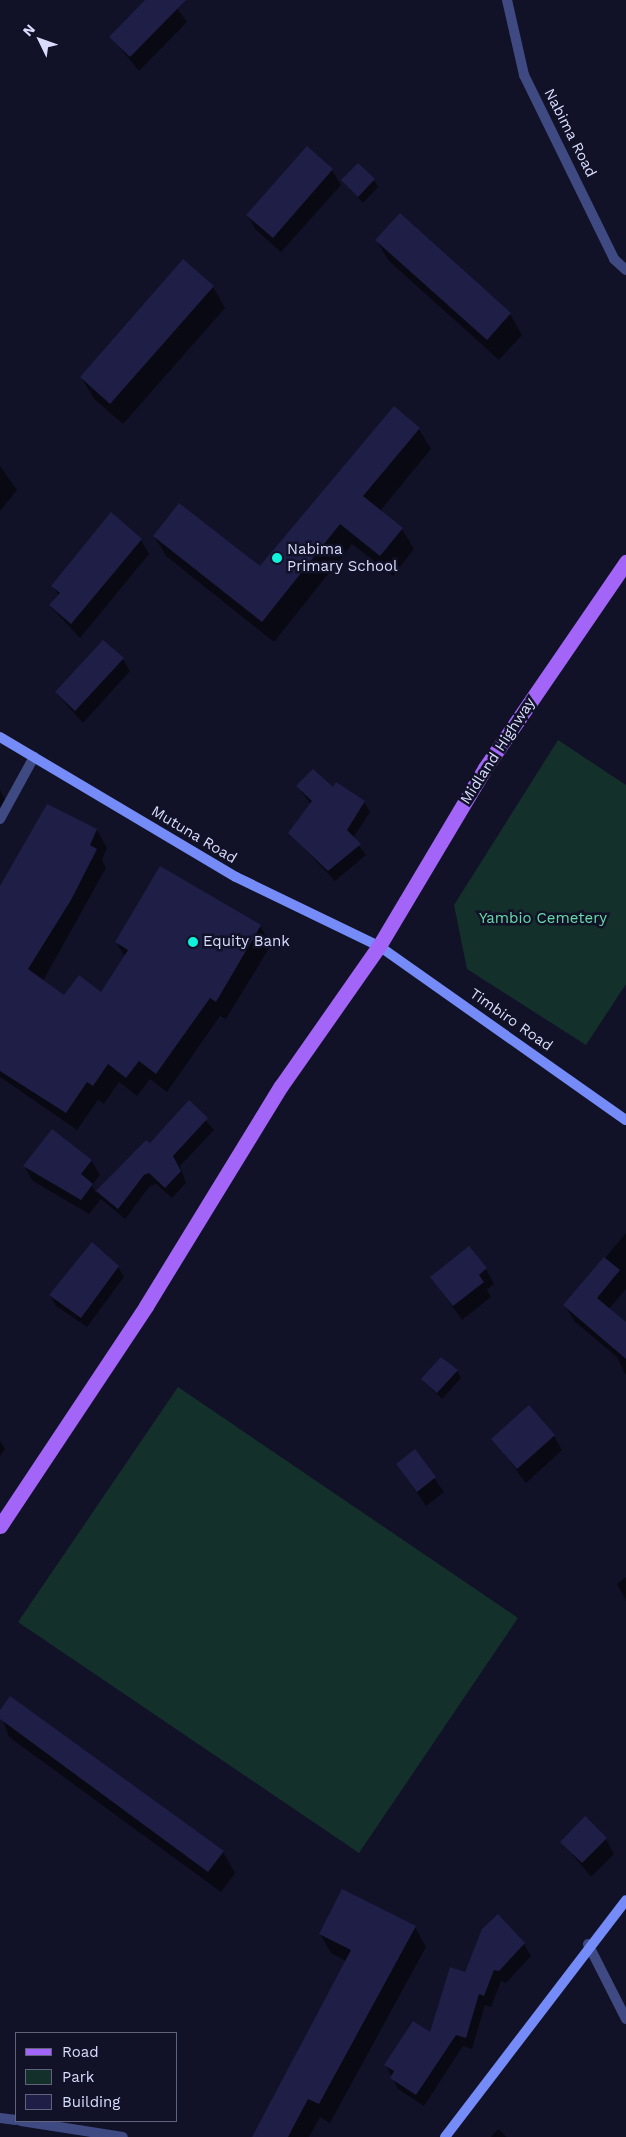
<!DOCTYPE html>
<html>
<head>
<meta charset="utf-8">
<style>
  body { margin:0 }
  #map { position:relative; width:626px; height:2137px; overflow:hidden; background:#111227; font-family:"Work Sans",sans-serif }
  div>[style] { position:absolute }
  .green>* { inset:0; background:#14302a }
  .shadow>* { inset:0; background:#0007 }
  .building>* { inset:0; background:#1e1e47 }
  .street>* { height:10px; margin:-5px; padding:0 5px; transform-origin:5px; border-radius:5px; background:#3f4a83 }
  .secondary>* { height:10px; margin:-5px; padding:0 5px; transform-origin:5px; border-radius:5px; background:#758cf8 }
  .primary>* { height:15px; margin:-7.5px; padding:0 7.5px; transform-origin:7.5px; border-radius:7.5px; background:#a365f7 }
  .dots>* { width:14px; height:14px; translate:-50% -50%; box-sizing:border-box; border:2px solid #111227; border-radius:50% }
  span { translate:-50% -50%; white-space:nowrap; text-align:center; line-height:1.15; -webkit-text-stroke:5px #111227; paint-order:stroke }
  .street-label { font-size:15px; color:#d9dcfd }
  .poi-label { font-size:15px; color:#d9dcfd }
  .left { translate:0 -50%; text-align:left }
  .park-label { font-size:15px; color:#67daa6 }
  .legend { position:absolute; left:15px; top:2032px; width:162px; height:90px; box-sizing:border-box; background:#111227; border:1px solid #61637d; margin:0; padding:6px 9px; list-style:none; font-size:15px; color:#d9dcfd }
  .legend li { display:flex; align-items:center; gap:10px; height:25px }
  .legend b { width:25px; border:1px solid #61637d }
  .north { position:absolute; left:15px; top:15px; width:50px; height:50px; -webkit-text-stroke:4px #111227; paint-order:stroke; rotate:312deg; font-size:14px; font-weight:700; line-height:20px; text-align:center; color:#d9dcfd }
  .north::after { content:''; display:block; margin:auto; width:18px; height:22px; background:#d9dcfd; clip-path:polygon(50% 0,100% 100%,50% 72%,0 100%) }
</style>
</head>
<body>
<div id="map">
  <div class="green">
    <i style="clip-path:polygon(558px 740px,626px 785px,626px 984px,586px 1045px,467px 969px,454px 905px)"></i>
    <i style="clip-path:polygon(178px 1387px,518px 1618px,359px 1853px,18px 1622px)"></i>
  </div>
  <div class="shadow">
    <i style="clip-path:polygon(147px 0,171px 0,187px 22px,139px 71px,111px 37px)"></i>
    <i style="clip-path:polygon(307px 148px,332px 170px,341px 185px,281px 252px,256px 230px,248px 216px)"></i>
    <i style="clip-path:polygon(374px 180px,378px 187px,363px 203px,343px 181px)"></i>
    <i style="clip-path:polygon(376px 240px,510px 314px,522px 335px,499px 360px,389px 261px)"></i>
    <i style="clip-path:polygon(213px 287px,225px 308px,123px 424px,94px 399px,81px 377px)"></i>
    <i style="clip-path:polygon(394px 408px,419px 429px,431px 449px,380px 511px,402px 529px,414px 549px,393px 576px,352px 544px,274px 642px,166px 556px,154px 536px,260px 568px)"></i>
    <i style="clip-path:polygon(0 466px,17px 490px,0 511px)"></i>
    <i style="clip-path:polygon(141px 540px,149px 554px,80px 638px,50px 606px,59px 596px,53px 586px)"></i>
    <i style="clip-path:polygon(123px 659px,130px 671px,83px 723px,56px 693px)"></i>
    <i style="clip-path:polygon(297px 786px,333px 789px,364px 802px,370px 812px,353px 838px,366px 855px,335px 881px,289px 833px,311px 804px)"></i>
    <i style="clip-path:polygon(0 790px,9px 807px,0 824px)"></i>
    <i style="clip-path:polygon(97px 830px,107px 848px,102px 860px,106px 868px,43px 981px,64px 997px,102px 993px,125px 957px,116px 942px,160px 867px,260px 926px,271px 945px,226px 1019px,220px 1016px,167px 1092px,150px 1079px,137px 1096px,119px 1082px,104px 1104px,98px 1100px,77px 1130px,0 1077px,0 890px)"></i>
    <i style="clip-path:polygon(189px 1102px,214px 1130px,180px 1166px,186px 1183px,172px 1198px,156px 1184px,150px 1186px,125px 1219px,101px 1199px,89px 1214px,33px 1181px,24px 1166px,91px 1160px,100px 1175px,92px 1185px,96px 1193px,146px 1141px,150px 1145px)"></i>
    <i style="clip-path:polygon(626px 1233px,626px 1289px,609px 1309px,626px 1323px,626px 1376px,617px 1357px,574px 1321px,565px 1305px)"></i>
    <i style="clip-path:polygon(118px 1267px,124px 1277px,87px 1327px,56px 1306px,50px 1295px)"></i>
    <i style="clip-path:polygon(486px 1269px,494px 1284px,487px 1290px,491px 1297px,462px 1320px,432px 1278px)"></i>
    <i style="clip-path:polygon(457px 1371px,461px 1378px,442px 1399px,422px 1379px)"></i>
    <i style="clip-path:polygon(554px 1436px,562px 1450px,526px 1483px,493px 1439px)"></i>
    <i style="clip-path:polygon(0 1441px,5px 1449px,0 1456px)"></i>
    <i style="clip-path:polygon(415px 1451px,444px 1492px,426px 1506px,398px 1465px)"></i>
    <i style="clip-path:polygon(626px 1577px,626px 1601px,617px 1584px)"></i>
    <i style="clip-path:polygon(0 1712px,223px 1852px,235px 1873px,221px 1892px,9px 1737px)"></i>
    <i style="clip-path:polygon(606px 1839px,614px 1854px,591px 1877px,562px 1842px)"></i>
    <i style="clip-path:polygon(415px 1927px,426px 1947px,330px 2123px,320px 2117px,309px 2137px,253px 2137px,346px 1961px,331px 1953px,320px 1934px)"></i>
    <i style="clip-path:polygon(524px 1944px,531px 1956px,506px 1983px,501px 1981px,491px 2007px,485px 2005px,472px 2049px,463px 2046px,424px 2106px,398px 2089px,386px 2065px,431px 2034px,465px 1973px)"></i>
    <i style="clip-path:polygon(498px 2129px,507px 2137px,491px 2137px)"></i>
  </div>
  <div class="building">
    <i style="clip-path:polygon(145px 0,186px 0,130px 57px,109px 37px)"></i>
    <i style="clip-path:polygon(307px 146px,333px 169px,273px 238px,246px 215px)"></i>
    <i style="clip-path:polygon(358px 163px,375px 179px,358px 197px,341px 180px)"></i>
    <i style="clip-path:polygon(400px 213px,511px 313px,487px 340px,375px 240px)"></i>
    <i style="clip-path:polygon(183px 259px,214px 286px,110px 404px,80px 377px)"></i>
    <i style="clip-path:polygon(394px 406px,420px 428px,363px 496px,403px 528px,380px 556px,340px 524px,262px 622px,153px 536px,179px 503px,260px 566px)"></i>
    <i style="clip-path:polygon(111px 512px,142px 539px,71px 624px,49px 605px,60px 593px,51px 586px)"></i>
    <i style="clip-path:polygon(103px 640px,124px 658px,75px 711px,55px 692px)"></i>
    <i style="clip-path:polygon(313px 769px,333px 787px,336px 782px,365px 801px,347px 830px,361px 844px,328px 871px,288px 833px,312px 801px,296px 786px)"></i>
    <i style="clip-path:polygon(47px 804px,97px 829px,90px 845px,97px 849px,71px 900px,28px 969px,64px 995px,79px 975px,101px 992px,128px 950px,115px 942px,160px 866px,261px 925px,216px 1002px,210px 998px,156px 1074px,139px 1061px,126px 1078px,108px 1064px,93px 1086px,87px 1082px,66px 1113px,0 1071px,0 886px)"></i>
    <i style="clip-path:polygon(189px 1100px,208px 1118px,173px 1156px,181px 1171px,165px 1188px,149px 1173px,144px 1175px,118px 1209px,96px 1191px,146px 1140px,150px 1143px)"></i>
    <i style="clip-path:polygon(52px 1129px,92px 1160px,81px 1174px,93px 1184px,81px 1200px,23px 1166px)"></i>
    <i style="clip-path:polygon(92px 1242px,119px 1266px,81px 1318px,49px 1295px)"></i>
    <i style="clip-path:polygon(469px 1246px,487px 1268px,479px 1275px,484px 1282px,453px 1306px,430px 1277px)"></i>
    <i style="clip-path:polygon(604px 1257px,620px 1270px,597px 1298px,626px 1322px,626px 1359px,563px 1305px)"></i>
    <i style="clip-path:polygon(441px 1357px,458px 1370px,437px 1393px,421px 1379px)"></i>
    <i style="clip-path:polygon(529px 1405px,555px 1435px,517px 1469px,491px 1439px)"></i>
    <i style="clip-path:polygon(415px 1449px,436px 1477px,417px 1492px,396px 1464px)"></i>
    <i style="clip-path:polygon(10px 1696px,224px 1851px,208px 1872px,0 1719px,0 1710px)"></i>
    <i style="clip-path:polygon(585px 1816px,607px 1838px,582px 1863px,560px 1842px)"></i>
    <i style="clip-path:polygon(342px 1889px,416px 1926px,319px 2104px,308px 2099px,288px 2137px,252px 2137px,351px 1950px,319px 1934px)"></i>
    <i style="clip-path:polygon(498px 1914px,525px 1943px,499px 1971px,494px 1970px,484px 1996px,479px 1994px,466px 2038px,456px 2035px,416px 2095px,390px 2078px,394px 2071px,384px 2065px,413px 2021px,430px 2032px,450px 1967px,465px 1972px,482px 1929px)"></i>
  </div>
  <div class="street">
    <i style="left:507px;top:0;width:77px;rotate:77.2deg"></i>
    <i style="left:524px;top:75px;width:205px;rotate:63.9deg"></i>
    <i style="left:614px;top:259px;width:16px;rotate:43deg"></i>
    <i style="left:0;top:819px;width:71px;rotate:-61.3deg"></i>
    <i style="left:588px;top:1944px;width:84px;rotate:63.1deg"></i>
    <i style="left:0;top:2118px;width:16px;rotate:7deg"></i>
    <i style="left:21px;top:2121px;width:103px;rotate:8.9deg"></i>
  </div>
  <div class="secondary">
    <i style="left:0;top:737px;width:274px;rotate:30.7deg"></i>
    <i style="left:236px;top:877px;width:159px;rotate:25.8deg"></i>
    <i style="left:379px;top:946px;width:302px;rotate:35.2deg"></i>
    <i style="left:445px;top:2137px;width:298px;rotate:-52.6deg"></i>
  </div>
  <div class="primary">
    <i style="left:0;top:1526px;width:264px;rotate:-56.4deg"></i>
    <i style="left:146px;top:1306px;width:258px;rotate:-58.5deg"></i>
    <i style="left:281px;top:1086px;width:171px;rotate:-55deg"></i>
    <i style="left:379px;top:946px;width:207px;rotate:-59.2deg"></i>
    <i style="left:485px;top:768px;width:250px;rotate:-55.6deg"></i>
  </div>
  <div class="dots">
    <i style="left:277px;top:558px;background:#0ff3dc"></i>
    <i style="left:193px;top:942px;background:#0ff3dc"></i>
  </div>
  <div class="street-label">
    <span style="left:570px;top:133px;rotate:63deg">Nabima Road</span>
    <span style="left:498px;top:751px;rotate:-57deg">Midland Highway</span>
    <span style="left:194px;top:835px;rotate:31deg">Mutuna Road</span>
    <span style="left:511px;top:1020px;rotate:35deg">Timbiro Road</span>
  </div>
  <div class="poi-label">
    <span class="left" style="left:287px;top:558px">Nabima<br>Primary School</span>
    <span class="left" style="left:203px;top:942px">Equity Bank</span>
  </div>
  <div class="park-label">
    <span style="left:543px;top:919px">Yambio Cemetery</span>
  </div>
  <ul class="legend">
  <li><b style="height:6px;background:#a365f7"></b>Road</li>
  <li><b style="height:14px;background:#14302a"></b>Park</li>
  <li><b style="height:14px;background:#1e1e47"></b>Building</li>
  </ul>
  <div class="north">N</div>
</div>
</body>
</html>
